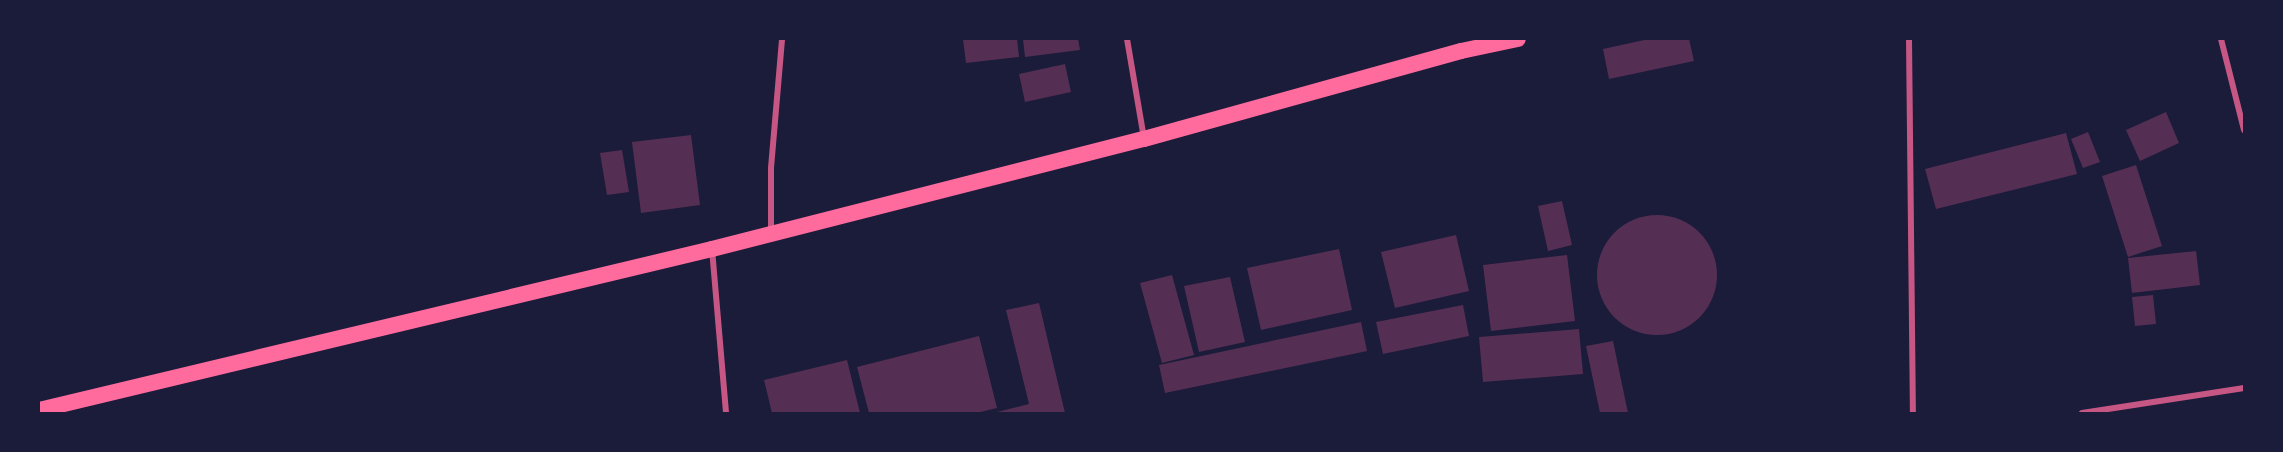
<!DOCTYPE html>
<html>
<head>
<meta charset="utf-8">
<style>
  body { margin:0 }
  #map { position:relative; width:2283px; height:452px; overflow:hidden; background:#1b1b3a; font-family:"PT Sans Narrow",sans-serif }
  div>[style] { position:absolute }
  .building>* { inset:0; background:#542f53 }
  .round { border-radius:50% }
  .minor>* { height:6px; margin:-3px; padding:0 3px; transform-origin:3px; border-radius:3px; background:#c65784 }
  .trunk>* { height:16px; margin:-8px; padding:0 8px; transform-origin:8px; border-radius:8px; background:#ff6b9d }
  span { translate:-50% -50%; white-space:nowrap; text-align:center; line-height:1.15; -webkit-text-stroke:6px #1b1b3a; paint-order:stroke }
  .frame { position:absolute; inset:0; border:40px solid #1b1b3a; pointer-events:none }
</style>
</head>
<body>
<div id="map">
  <div class="building">
    <i style="clip-path:polygon(963px 39px,1017px 39px,1019px 57px,966px 63px)"></i>
    <i style="clip-path:polygon(1023px 39px,1078px 39px,1080px 50px,1025px 57px)"></i>
    <i style="clip-path:polygon(1649px 39px,1689px 39px,1694px 61px,1609px 79px,1603px 49px)"></i>
    <i style="clip-path:polygon(1065px 64px,1071px 92px,1025px 102px,1019px 74px)"></i>
    <i style="clip-path:polygon(2166px 112px,2179px 143px,2140px 161px,2126px 130px)"></i>
    <i style="clip-path:polygon(2088px 132px,2100px 162px,2083px 168px,2071px 139px)"></i>
    <i style="clip-path:polygon(2066px 133px,2077px 174px,1936px 209px,1925px 169px)"></i>
    <i style="clip-path:polygon(691px 135px,700px 205px,641px 213px,632px 142px)"></i>
    <i style="clip-path:polygon(622px 150px,629px 192px,607px 195px,600px 153px)"></i>
    <i style="clip-path:polygon(2136px 165px,2162px 246px,2128px 257px,2102px 176px)"></i>
    <i style="clip-path:polygon(1562px 201px,1572px 245px,1548px 251px,1538px 206px)"></i>
    <i class="round" style="left:1597px;top:215px;width:120px;height:120px"></i>
    <i style="clip-path:polygon(1456px 235px,1469px 291px,1395px 308px,1381px 252px)"></i>
    <i style="clip-path:polygon(1339px 249px,1352px 310px,1261px 330px,1247px 268px)"></i>
    <i style="clip-path:polygon(2196px 251px,2200px 285px,2132px 293px,2128px 258px)"></i>
    <i style="clip-path:polygon(1567px 255px,1575px 321px,1491px 331px,1483px 265px)"></i>
    <i style="clip-path:polygon(1172px 275px,1194px 355px,1162px 363px,1140px 283px)"></i>
    <i style="clip-path:polygon(1230px 277px,1245px 342px,1199px 352px,1184px 286px)"></i>
    <i style="clip-path:polygon(2153px 295px,2156px 324px,2135px 326px,2132px 297px)"></i>
    <i style="clip-path:polygon(1039px 303px,1065px 413px,993px 413px,1029px 404px,1006px 310px)"></i>
    <i style="clip-path:polygon(1463px 305px,1469px 336px,1383px 354px,1376px 322px)"></i>
    <i style="clip-path:polygon(1361px 322px,1367px 351px,1165px 393px,1159px 365px)"></i>
    <i style="clip-path:polygon(1579px 329px,1583px 374px,1483px 382px,1479px 337px)"></i>
    <i style="clip-path:polygon(979px 336px,997px 408px,976px 413px,869px 413px,857px 367px)"></i>
    <i style="clip-path:polygon(1613px 341px,1628px 413px,1600px 413px,1586px 346px)"></i>
    <i style="clip-path:polygon(847px 360px,860px 413px,772px 413px,764px 380px)"></i>
  </div>
  <div class="minor">
    <i style="left:1127px;top:39px;width:100px;rotate:80.3deg"></i>
    <i style="left:1909px;top:39px;width:374px;rotate:89.4deg"></i>
    <i style="left:2221px;top:39px;width:94px;rotate:75.8deg"></i>
    <i style="left:771px;top:233px;width:65px;rotate:-90deg"></i>
    <i style="left:771px;top:168px;width:129px;rotate:-85.1deg"></i>
    <i style="left:712px;top:249px;width:165px;rotate:85.1deg"></i>
    <i style="left:2082px;top:413px;width:164px;rotate:-8.8deg"></i>
  </div>
  <div class="trunk">
    <i style="left:39px;top:410px;width:692px;rotate:-13.45deg"></i>
    <i style="left:712px;top:249px;width:446px;rotate:-14.3deg"></i>
    <i style="left:1144px;top:139px;width:329px;rotate:-15.5deg"></i>
    <i style="left:1461px;top:51px;width:58px;rotate:-11.9deg"></i>
  </div>
  <div class="frame"></div>
</div>
</body>
</html>
